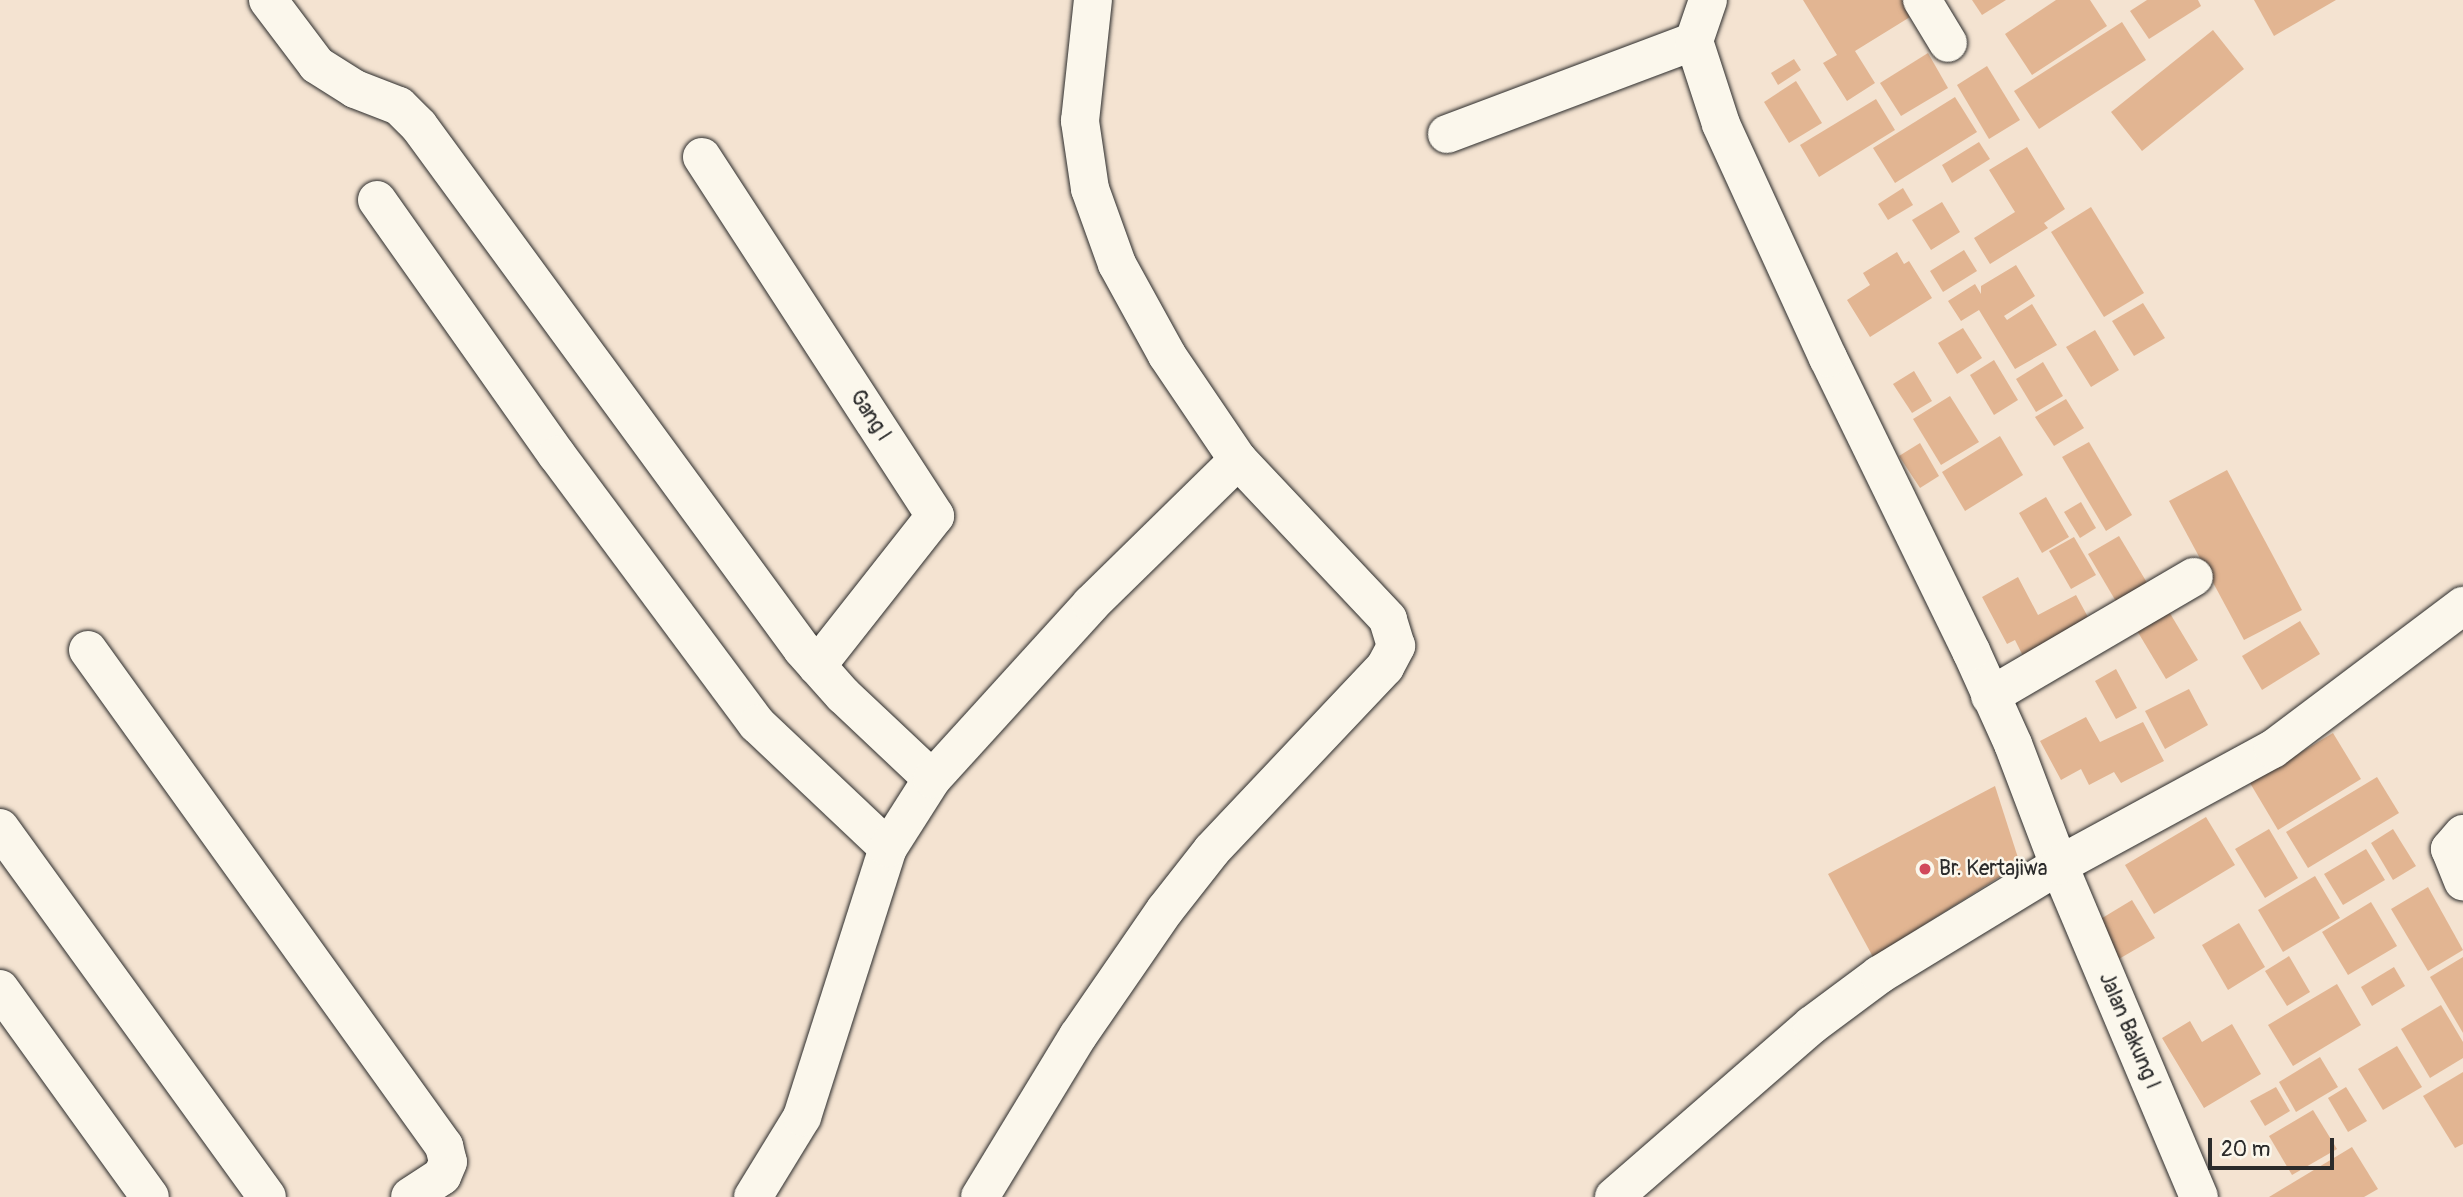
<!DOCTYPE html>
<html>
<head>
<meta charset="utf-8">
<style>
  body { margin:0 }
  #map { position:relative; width:2463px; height:1197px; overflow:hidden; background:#f4e3d1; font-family:Pangolin,sans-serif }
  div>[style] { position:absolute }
  .building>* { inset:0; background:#e2b592 }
  .roads { filter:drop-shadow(0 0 2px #2b2b2b) drop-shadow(0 0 2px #2b2b2b) }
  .minor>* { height:38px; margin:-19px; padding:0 19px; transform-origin:19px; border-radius:19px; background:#fbf7ec }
  .dots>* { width:19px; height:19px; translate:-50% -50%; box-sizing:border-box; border:4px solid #fbf7ec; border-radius:50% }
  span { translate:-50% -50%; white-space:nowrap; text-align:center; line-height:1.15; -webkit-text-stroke:5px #fbf7ec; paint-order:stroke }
  .street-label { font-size:21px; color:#2b2b2b }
  .poi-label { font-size:21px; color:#2b2b2b }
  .left { translate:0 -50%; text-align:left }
  .scale { position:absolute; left:2208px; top:1138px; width:126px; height:32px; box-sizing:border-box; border:4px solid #2b2b2b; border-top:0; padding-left:9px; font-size:21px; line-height:24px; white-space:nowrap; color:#2b2b2b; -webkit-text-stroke:5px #fbf7ec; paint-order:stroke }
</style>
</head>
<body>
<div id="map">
  <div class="building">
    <i style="clip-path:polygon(1803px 0,1918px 0,1923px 9px,1855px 51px,1875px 83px,1847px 101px,1823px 63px,1837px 55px)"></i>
    <i style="clip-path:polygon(1972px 0,2006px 0,1982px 15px)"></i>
    <i style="clip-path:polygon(2056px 0,2090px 0,2107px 26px,2032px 75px,2005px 34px)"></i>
    <i style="clip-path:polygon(2147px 0,2198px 0,2201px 6px,2149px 39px,2130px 11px)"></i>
    <i style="clip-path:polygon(2254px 0,2336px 0,2274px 36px)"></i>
    <i style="clip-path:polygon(2122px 22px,2146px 60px,2039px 129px,2014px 91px)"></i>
    <i style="clip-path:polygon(2213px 30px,2244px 69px,2142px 151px,2111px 112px)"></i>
    <i style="clip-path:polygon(1928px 53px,1948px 88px,1901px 116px,1880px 83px)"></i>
    <i style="clip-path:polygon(1794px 59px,1801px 70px,1778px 85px,1771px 73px)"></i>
    <i style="clip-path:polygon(1987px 66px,2020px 120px,1989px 139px,1957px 85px)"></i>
    <i style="clip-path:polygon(1796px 81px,1822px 123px,1789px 143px,1764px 102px)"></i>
    <i style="clip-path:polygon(1955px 97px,1977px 132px,1895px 183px,1873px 148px)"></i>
    <i style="clip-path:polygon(1876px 99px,1895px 130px,1819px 177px,1800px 145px)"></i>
    <i style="clip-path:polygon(1979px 142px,1990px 159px,1952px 183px,1942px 165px)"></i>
    <i style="clip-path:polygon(2027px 147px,2065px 209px,2044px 223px,2048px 228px,1990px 264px,1974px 238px,2015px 212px,1989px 170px)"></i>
    <i style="clip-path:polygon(1903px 188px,1913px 205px,1888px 220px,1878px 204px)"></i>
    <i style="clip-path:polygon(1942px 202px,1960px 232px,1931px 250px,1912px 220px)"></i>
    <i style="clip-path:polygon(2091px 207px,2144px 293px,2104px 317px,2051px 232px)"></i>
    <i style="clip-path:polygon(1964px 250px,1977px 271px,1943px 292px,1930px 271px)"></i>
    <i style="clip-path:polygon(1897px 252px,1904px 264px,1909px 261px,1932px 298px,1870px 337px,1847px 300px,1870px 285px,1863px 273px)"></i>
    <i style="clip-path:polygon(2016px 265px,2035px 296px,2004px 316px,2007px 320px,2032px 304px,2057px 345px,2015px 369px,1979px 310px,1961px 321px,1948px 301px,1975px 284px,1981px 294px,1981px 286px)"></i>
    <i style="clip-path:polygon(2143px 303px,2165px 338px,2134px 356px,2112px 321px)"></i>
    <i style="clip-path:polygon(1963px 328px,1982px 358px,1957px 374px,1938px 343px)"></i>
    <i style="clip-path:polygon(2095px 330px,2119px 370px,2091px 387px,2066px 347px)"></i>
    <i style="clip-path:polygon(1994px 360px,2018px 400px,1994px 415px,1970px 375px)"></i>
    <i style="clip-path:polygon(2043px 362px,2063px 396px,2036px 412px,2016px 379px)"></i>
    <i style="clip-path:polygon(1914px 371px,1932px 401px,1912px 413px,1893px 384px)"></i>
    <i style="clip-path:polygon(1950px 396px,1979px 442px,1941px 465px,1913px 419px)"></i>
    <i style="clip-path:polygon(2066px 399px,2084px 428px,2054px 446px,2035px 417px)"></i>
    <i style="clip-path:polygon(2000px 436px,2023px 475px,1965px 511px,1942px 472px)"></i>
    <i style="clip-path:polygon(2089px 442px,2132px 515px,2106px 531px,2062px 457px)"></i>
    <i style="clip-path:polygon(1920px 443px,1939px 476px,1920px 488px,1899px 456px)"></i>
    <i style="clip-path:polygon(2227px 470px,2302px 610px,2244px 640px,2169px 501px)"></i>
    <i style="clip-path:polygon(2046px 497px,2069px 537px,2042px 553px,2019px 513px)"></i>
    <i style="clip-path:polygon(2081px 502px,2096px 528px,2080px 538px,2064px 512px)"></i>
    <i style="clip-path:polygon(2119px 536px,2155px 596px,2124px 615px,2088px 554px)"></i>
    <i style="clip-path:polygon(2074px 537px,2096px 575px,2071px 589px,2049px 551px)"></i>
    <i style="clip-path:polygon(2018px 577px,2038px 615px,2076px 595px,2095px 630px,2028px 666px,2015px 640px,2007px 644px,1982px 597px)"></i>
    <i style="clip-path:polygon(2162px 600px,2198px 660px,2166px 679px,2130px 619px)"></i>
    <i style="clip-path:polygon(2300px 621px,2320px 654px,2262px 690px,2242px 656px)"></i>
    <i style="clip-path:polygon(2116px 669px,2137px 708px,2116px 719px,2095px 681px)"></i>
    <i style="clip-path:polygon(2189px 689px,2208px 725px,2165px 749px,2145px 711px)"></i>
    <i style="clip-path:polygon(2086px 717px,2100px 742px,2143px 722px,2164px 761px,2121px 783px,2114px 772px,2089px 785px,2081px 769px,2061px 780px,2040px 741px)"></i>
    <i style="clip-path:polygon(2333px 733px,2361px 779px,2278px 830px,2250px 783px)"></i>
    <i style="clip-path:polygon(2377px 777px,2399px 813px,2308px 868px,2286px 832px)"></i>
    <i style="clip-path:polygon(1995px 786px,2020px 864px,1873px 957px,1828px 874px)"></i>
    <i style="clip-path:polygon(2206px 817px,2235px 865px,2154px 914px,2125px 865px)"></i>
    <i style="clip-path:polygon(2269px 829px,2298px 878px,2265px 898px,2235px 849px)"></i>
    <i style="clip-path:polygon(2393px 829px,2416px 866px,2393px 880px,2371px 843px)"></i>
    <i style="clip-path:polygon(2366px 849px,2385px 880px,2343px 905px,2324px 874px)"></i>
    <i style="clip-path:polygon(2315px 876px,2340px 918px,2283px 952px,2258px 910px)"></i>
    <i style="clip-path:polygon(2428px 887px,2463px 950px,2428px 971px,2391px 909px)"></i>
    <i style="clip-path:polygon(2132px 900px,2155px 938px,2112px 963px,2089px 926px)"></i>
    <i style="clip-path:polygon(2371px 902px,2397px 946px,2348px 975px,2322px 932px)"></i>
    <i style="clip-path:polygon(2239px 923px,2265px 967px,2228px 990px,2202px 945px)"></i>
    <i style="clip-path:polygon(2289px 956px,2310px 992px,2287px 1006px,2265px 971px)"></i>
    <i style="clip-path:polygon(2463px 957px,2463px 1033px,2430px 977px)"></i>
    <i style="clip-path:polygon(2394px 967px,2405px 986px,2372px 1006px,2361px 987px)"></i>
    <i style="clip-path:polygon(2337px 984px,2361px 1025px,2293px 1066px,2268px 1025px)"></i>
    <i style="clip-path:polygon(2441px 1005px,2463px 1042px,2463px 1058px,2430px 1078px,2401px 1029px)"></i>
    <i style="clip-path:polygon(2190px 1021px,2202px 1042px,2232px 1024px,2261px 1074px,2204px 1108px,2162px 1038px)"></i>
    <i style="clip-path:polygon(2397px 1046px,2422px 1087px,2383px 1110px,2358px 1069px)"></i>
    <i style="clip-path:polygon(2320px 1057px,2338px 1087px,2296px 1112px,2279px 1082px)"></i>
    <i style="clip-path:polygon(2463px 1072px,2463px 1144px,2455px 1148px,2423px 1096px)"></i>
    <i style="clip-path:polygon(2276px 1087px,2290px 1111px,2265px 1126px,2250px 1101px)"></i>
    <i style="clip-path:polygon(2346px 1087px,2367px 1121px,2348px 1132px,2328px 1098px)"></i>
    <i style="clip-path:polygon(2313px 1110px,2337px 1149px,2292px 1175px,2269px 1136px)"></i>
    <i style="clip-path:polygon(2352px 1147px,2378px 1189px,2364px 1197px,2269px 1197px)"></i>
  </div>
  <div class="roads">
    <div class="minor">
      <i style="left:268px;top:0;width:81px;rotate:53deg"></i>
      <i style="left:317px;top:65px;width:45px;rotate:32.3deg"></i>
      <i style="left:355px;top:89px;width:47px;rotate:21.1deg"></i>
      <i style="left:399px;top:106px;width:28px;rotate:45deg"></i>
      <i style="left:419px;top:126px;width:648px;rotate:53.78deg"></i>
      <i style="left:802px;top:649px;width:62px;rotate:48.3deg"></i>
      <i style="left:843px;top:695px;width:122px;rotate:43.3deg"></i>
      <i style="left:1922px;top:0;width:50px;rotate:58.8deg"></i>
      <i style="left:1447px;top:134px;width:264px;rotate:-20.6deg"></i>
      <i style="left:702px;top:157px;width:428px;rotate:57deg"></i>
      <i style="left:935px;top:516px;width:191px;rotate:128.2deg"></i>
      <i style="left:377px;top:200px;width:312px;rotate:54.8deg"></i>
      <i style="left:557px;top:455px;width:335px;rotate:53.4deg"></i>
      <i style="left:757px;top:724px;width:180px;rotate:43.4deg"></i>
      <i style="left:88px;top:650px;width:611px;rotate:54.33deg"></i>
      <i style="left:444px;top:1146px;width:16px;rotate:76deg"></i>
      <i style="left:448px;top:1162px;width:15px;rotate:113deg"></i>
      <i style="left:442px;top:1176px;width:38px;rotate:147deg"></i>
      <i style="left:1990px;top:696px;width:236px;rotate:-30.3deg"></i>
      <i style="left:0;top:828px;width:455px;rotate:54.1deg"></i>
      <i style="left:2463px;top:834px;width:20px;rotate:131deg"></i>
      <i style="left:2450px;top:849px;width:35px;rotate:68deg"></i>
      <i style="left:0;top:989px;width:256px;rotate:54.2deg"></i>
      <i style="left:753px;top:1197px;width:94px;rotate:-58.5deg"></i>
      <i style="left:802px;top:1117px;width:282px;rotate:-72.3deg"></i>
      <i style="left:888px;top:848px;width:82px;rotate:-57.5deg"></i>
      <i style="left:932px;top:779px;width:236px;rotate:-47.7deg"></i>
      <i style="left:1091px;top:604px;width:206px;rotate:-44.4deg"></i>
      <i style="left:980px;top:1197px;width:188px;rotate:-58.7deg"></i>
      <i style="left:1078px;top:1036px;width:153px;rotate:-55.4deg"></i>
      <i style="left:1165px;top:910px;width:76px;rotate:-51.9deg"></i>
      <i style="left:1212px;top:850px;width:252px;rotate:-46.6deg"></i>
      <i style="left:1385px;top:667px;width:24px;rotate:-62deg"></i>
      <i style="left:1396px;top:646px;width:28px;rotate:-107deg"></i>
      <i style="left:1388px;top:619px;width:219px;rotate:-133.3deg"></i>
      <i style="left:1238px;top:460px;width:127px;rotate:-124.1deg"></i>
      <i style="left:1167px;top:355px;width:104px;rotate:-118.8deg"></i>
      <i style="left:1117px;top:264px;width:80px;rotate:-109.8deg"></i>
      <i style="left:1090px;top:189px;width:69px;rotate:-98.4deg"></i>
      <i style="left:1080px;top:121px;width:122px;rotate:-83.9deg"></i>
      <i style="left:1614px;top:1197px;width:262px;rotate:-41deg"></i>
      <i style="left:1812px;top:1025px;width:84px;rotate:-36.7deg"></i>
      <i style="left:1879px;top:975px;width:211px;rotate:-31.4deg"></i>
      <i style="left:2059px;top:865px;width:129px;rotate:-110.8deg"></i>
      <i style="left:2013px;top:744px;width:102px;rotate:-114.3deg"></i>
      <i style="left:1971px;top:651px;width:326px;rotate:-116deg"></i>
      <i style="left:1828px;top:358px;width:257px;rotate:-114.6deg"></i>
      <i style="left:1721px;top:124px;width:87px;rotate:-108deg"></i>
      <i style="left:1694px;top:41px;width:43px;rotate:-71.1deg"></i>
      <i style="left:2199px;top:1197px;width:360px;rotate:-112.9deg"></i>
      <i style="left:2059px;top:865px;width:243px;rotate:-28.5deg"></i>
      <i style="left:2273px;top:749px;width:238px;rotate:-37deg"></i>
    </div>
  </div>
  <div class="dots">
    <i style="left:1925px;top:869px;background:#d1495b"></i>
  </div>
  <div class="street-label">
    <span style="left:870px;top:416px;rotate:57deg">Gang I</span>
    <span style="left:2129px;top:1031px;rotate:67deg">Jalan Bakung I</span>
  </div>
  <div class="poi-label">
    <span class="left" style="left:1939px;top:869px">Br. Kertajiwa</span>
  </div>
  <div class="scale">20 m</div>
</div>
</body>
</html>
